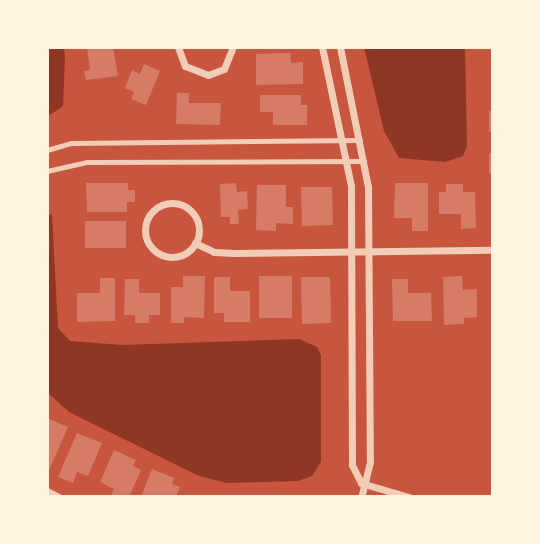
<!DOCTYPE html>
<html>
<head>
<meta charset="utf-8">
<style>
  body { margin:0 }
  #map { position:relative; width:540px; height:544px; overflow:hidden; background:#c8553d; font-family:Overpass,sans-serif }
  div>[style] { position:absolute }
  .water>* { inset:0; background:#8f3625 }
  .building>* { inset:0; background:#d67c66 }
  .service>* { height:4.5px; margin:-2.25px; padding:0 2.25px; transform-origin:2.25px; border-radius:2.25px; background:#f1ccb7 }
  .minor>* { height:7px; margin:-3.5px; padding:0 3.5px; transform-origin:3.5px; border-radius:3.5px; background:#f1ccb7 }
  .minor>.ring { margin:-3.5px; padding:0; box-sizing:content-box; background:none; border:7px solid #f1ccb7; border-radius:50% }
  span { translate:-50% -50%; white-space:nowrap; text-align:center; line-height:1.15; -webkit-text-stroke:7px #fff3e0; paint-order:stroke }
  .frame { position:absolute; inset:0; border:49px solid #fff3e0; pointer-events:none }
</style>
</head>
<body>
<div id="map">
  <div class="water">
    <i style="clip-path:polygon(47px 47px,64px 47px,65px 57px,63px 106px,47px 117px)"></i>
    <i style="clip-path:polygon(364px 47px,465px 47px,467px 146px,463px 156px,445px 162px,399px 158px,384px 131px)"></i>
    <i style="clip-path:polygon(47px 214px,52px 215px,58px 328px,70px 341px,122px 345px,299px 339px,317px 347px,321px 355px,321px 462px,312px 476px,298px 481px,227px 483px,199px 476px,69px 412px,47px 392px)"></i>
  </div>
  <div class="building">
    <i style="clip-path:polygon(87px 47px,113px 47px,118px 76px,86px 80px,84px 71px,90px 70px)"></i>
    <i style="clip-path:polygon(290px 53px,291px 63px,303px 62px,303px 84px,256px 85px,256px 54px)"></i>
    <i style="clip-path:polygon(144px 64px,160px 71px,146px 105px,131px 99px,134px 92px,125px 88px,132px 70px,140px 74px)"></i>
    <i style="clip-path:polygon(177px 93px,189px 93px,189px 103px,221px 103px,220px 125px,176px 124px)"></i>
    <i style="clip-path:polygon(260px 95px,301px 95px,301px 105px,307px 105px,307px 125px,273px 125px,273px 112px,260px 112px)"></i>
    <i style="clip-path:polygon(489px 111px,493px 111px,493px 132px,489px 132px)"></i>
    <i style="clip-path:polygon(489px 153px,493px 153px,493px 174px,489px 174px)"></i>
    <i style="clip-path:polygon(86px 183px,128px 183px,128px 190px,135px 190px,135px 202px,127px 202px,127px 212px,87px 212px)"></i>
    <i style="clip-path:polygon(236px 183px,237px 192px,247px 191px,248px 209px,238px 210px,239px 224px,230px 224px,230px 217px,221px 217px,220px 184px)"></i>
    <i style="clip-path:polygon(395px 183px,428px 183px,428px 231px,412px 231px,412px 218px,394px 218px)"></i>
    <i style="clip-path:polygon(446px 184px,463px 184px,463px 192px,475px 192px,476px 228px,461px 229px,461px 214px,439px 214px,439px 192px,446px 192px)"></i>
    <i style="clip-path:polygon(257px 185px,286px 185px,286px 207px,293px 207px,293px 224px,276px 223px,276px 231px,256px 230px)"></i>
    <i style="clip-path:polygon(301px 187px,332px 187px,333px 225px,302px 226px)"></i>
    <i style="clip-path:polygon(85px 221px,126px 221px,126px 248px,85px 248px)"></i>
    <i style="clip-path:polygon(183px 276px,205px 276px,204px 318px,184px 317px,184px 323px,171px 323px,171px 287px,183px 287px)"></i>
    <i style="clip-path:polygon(259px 276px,292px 276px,292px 318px,259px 318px)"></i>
    <i style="clip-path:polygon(462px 276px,463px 290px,477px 289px,477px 317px,464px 318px,464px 324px,444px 325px,443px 277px)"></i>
    <i style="clip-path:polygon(214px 277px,230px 277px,230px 291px,250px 291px,250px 322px,224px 322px,224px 313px,214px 313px)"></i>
    <i style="clip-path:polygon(301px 277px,330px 277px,331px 323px,302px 324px)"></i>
    <i style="clip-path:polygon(100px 278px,115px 278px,115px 321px,77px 322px,77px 293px,100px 293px)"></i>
    <i style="clip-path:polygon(125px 279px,139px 279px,139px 293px,160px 293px,160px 315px,149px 315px,149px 323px,135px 323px,135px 315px,124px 315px)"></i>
    <i style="clip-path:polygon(392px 279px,408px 279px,408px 293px,431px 293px,432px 321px,393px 321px)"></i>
    <i style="clip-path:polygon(47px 418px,68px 427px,47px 475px)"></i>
    <i style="clip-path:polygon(77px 433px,102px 443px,88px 476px,77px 472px,73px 483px,58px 477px)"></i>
    <i style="clip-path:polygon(114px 450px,136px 460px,133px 466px,141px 470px,129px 497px,110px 497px,114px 489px,100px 482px)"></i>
    <i style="clip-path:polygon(152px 469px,174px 478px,172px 484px,180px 487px,176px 497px,141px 497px)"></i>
  </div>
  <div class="service">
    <i style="left:47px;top:150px;width:25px;rotate:-16deg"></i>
    <i style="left:71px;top:143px;width:289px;rotate:-0.6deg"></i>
    <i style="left:47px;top:171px;width:41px;rotate:-12.7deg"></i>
    <i style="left:87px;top:162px;width:277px;rotate:-0.2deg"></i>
  </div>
  <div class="minor">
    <i style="left:178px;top:47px;width:20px;rotate:70deg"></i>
    <i style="left:185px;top:66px;width:25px;rotate:21deg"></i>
    <i style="left:208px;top:75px;width:17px;rotate:-21deg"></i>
    <i style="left:224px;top:69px;width:24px;rotate:-68deg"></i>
    <i style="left:322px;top:47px;width:142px;rotate:78.2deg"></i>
    <i style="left:351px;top:186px;width:279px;rotate:89.8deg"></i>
    <i style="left:352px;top:465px;width:20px;rotate:63deg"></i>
    <i style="left:340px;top:47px;width:143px;rotate:78.7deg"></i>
    <i style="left:368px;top:187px;width:275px;rotate:89.6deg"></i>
    <i style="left:370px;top:462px;width:36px;rotate:104deg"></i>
    <i class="ring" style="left:145px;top:203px;width:47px;height:47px"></i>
    <i style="left:195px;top:243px;width:21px;rotate:25deg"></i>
    <i style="left:214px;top:252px;width:21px;rotate:3deg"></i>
    <i style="left:235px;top:253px;width:258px;rotate:-0.7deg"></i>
    <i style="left:361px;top:483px;width:50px;rotate:16.3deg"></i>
    <i style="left:47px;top:491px;width:13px;rotate:27deg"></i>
  </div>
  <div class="frame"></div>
</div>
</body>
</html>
